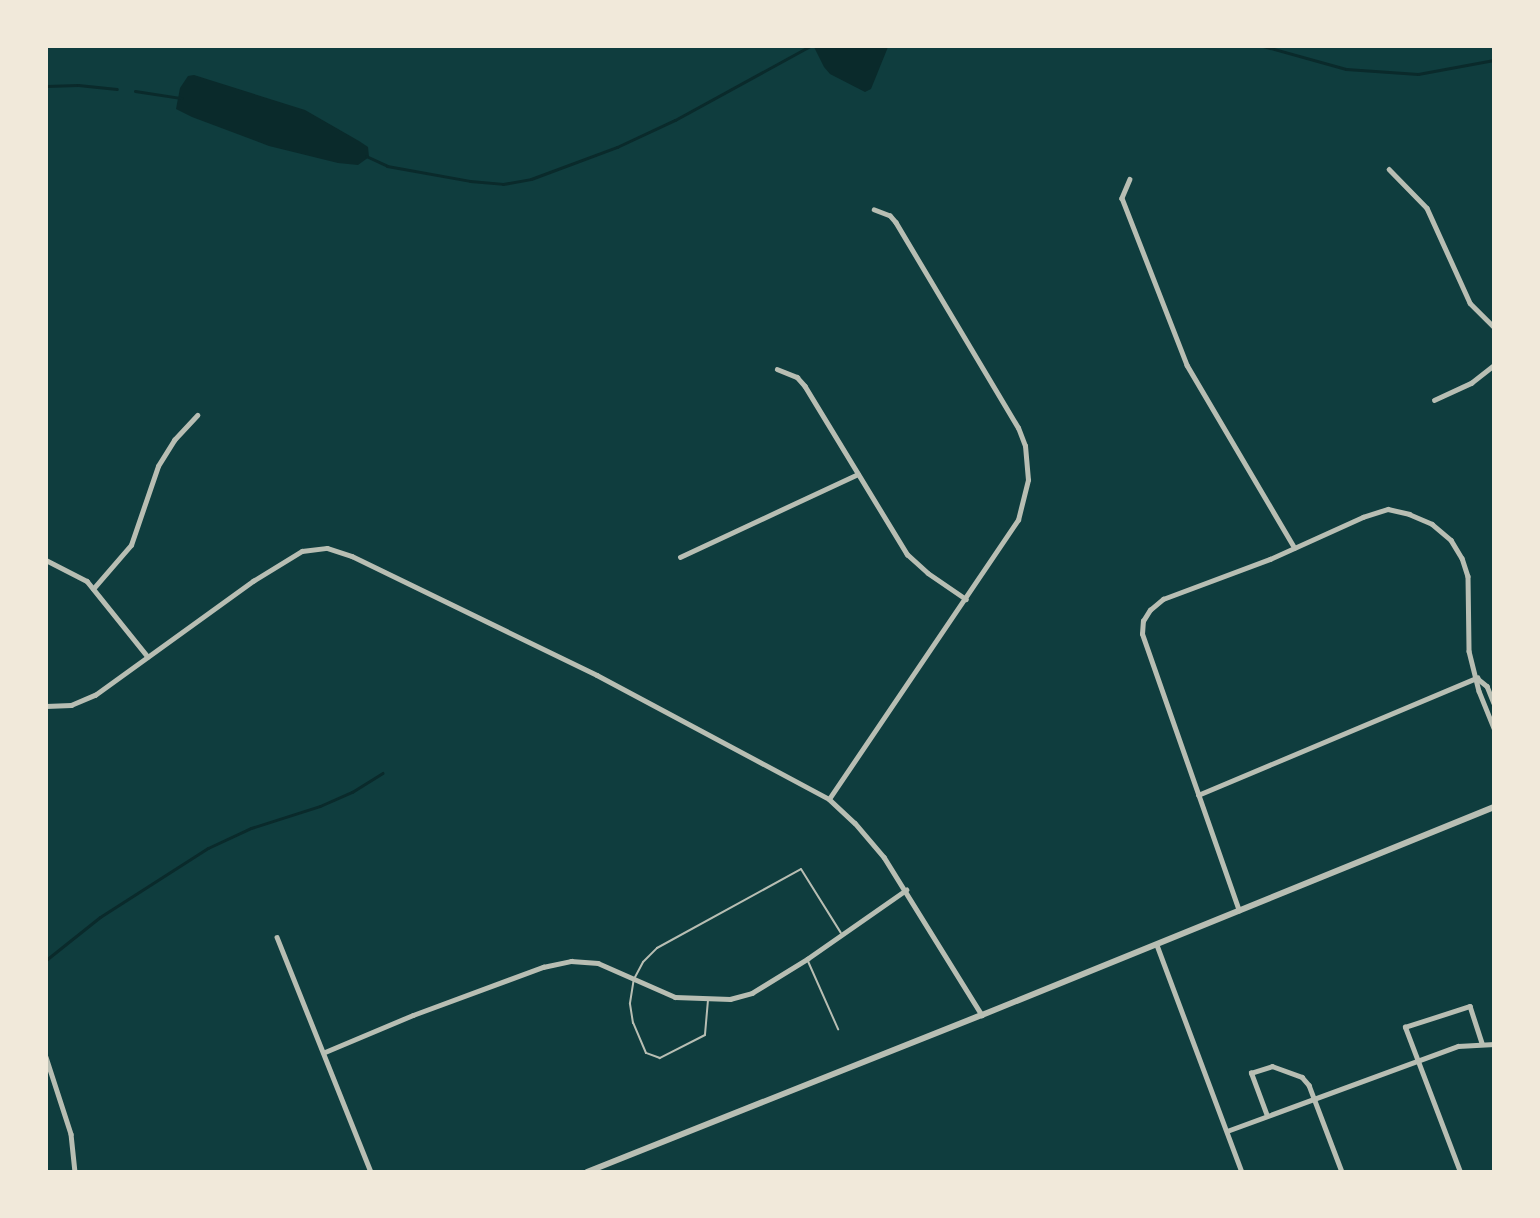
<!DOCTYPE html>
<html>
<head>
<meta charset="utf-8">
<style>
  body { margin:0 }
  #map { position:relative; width:1540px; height:1218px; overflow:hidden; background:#0f3d3e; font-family:"Nunito Sans",sans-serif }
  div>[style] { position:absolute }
  .water>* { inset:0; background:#0a2a2b }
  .stream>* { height:3px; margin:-1.5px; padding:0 1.5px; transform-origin:1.5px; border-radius:1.5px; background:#0a2a2b }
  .service>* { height:2px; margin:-1px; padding:0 1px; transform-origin:1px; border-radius:1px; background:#b8beb3 }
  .minor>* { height:4.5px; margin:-2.25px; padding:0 2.25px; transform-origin:2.25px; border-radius:2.25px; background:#b8beb3 }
  .tertiary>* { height:6px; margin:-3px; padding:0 3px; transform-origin:3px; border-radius:3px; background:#b8beb3 }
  span { translate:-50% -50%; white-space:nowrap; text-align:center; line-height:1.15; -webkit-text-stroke:4.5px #f1e9da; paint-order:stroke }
  .frame { position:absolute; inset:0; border:48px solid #f1e9da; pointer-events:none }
</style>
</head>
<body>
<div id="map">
  <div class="water">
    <i style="clip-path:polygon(814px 47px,888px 47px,871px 89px,865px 92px,830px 74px,824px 67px)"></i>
    <i style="clip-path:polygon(194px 75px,305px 110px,359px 141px,368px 147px,369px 157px,358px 165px,338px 163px,269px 146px,192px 117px,176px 109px,180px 88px,188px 76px)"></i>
  </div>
  <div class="stream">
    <i style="left:1263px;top:46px;width:86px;rotate:15.5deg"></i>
    <i style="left:1346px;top:69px;width:72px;rotate:4deg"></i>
    <i style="left:1418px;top:74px;width:77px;rotate:-10.4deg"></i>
    <i style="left:46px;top:86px;width:32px;rotate:-2deg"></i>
    <i style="left:78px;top:85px;width:39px;rotate:6deg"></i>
    <i style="left:135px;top:91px;width:47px;rotate:8.7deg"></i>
    <i style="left:366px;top:156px;width:23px;rotate:25deg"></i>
    <i style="left:387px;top:166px;width:84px;rotate:10.2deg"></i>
    <i style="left:470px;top:181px;width:33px;rotate:5deg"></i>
    <i style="left:503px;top:184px;width:28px;rotate:-10deg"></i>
    <i style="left:531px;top:179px;width:92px;rotate:-20.4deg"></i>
    <i style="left:617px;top:147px;width:64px;rotate:-25deg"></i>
    <i style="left:675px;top:120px;width:154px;rotate:-28.7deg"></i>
    <i style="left:46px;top:960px;width:69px;rotate:-38.5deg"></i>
    <i style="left:100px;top:917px;width:128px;rotate:-32.6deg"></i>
    <i style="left:208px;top:848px;width:47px;rotate:-24.9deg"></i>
    <i style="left:251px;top:828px;width:72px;rotate:-17.7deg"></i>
    <i style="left:320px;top:806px;width:35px;rotate:-24deg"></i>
    <i style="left:352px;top:792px;width:36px;rotate:-32deg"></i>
  </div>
  <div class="service">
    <i style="left:807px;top:959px;width:77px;rotate:66.1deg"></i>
    <i style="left:708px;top:1000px;width:35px;rotate:95deg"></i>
    <i style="left:705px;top:1035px;width:51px;rotate:152.9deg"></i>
    <i style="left:660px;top:1058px;width:15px;rotate:-160deg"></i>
    <i style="left:646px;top:1053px;width:33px;rotate:-113deg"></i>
    <i style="left:633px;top:1023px;width:20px;rotate:-99deg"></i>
    <i style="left:630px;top:1003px;width:24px;rotate:-81deg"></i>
    <i style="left:634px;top:979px;width:19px;rotate:-62deg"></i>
    <i style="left:643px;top:962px;width:20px;rotate:-45deg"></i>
    <i style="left:657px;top:948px;width:164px;rotate:-28.7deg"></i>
    <i style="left:801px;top:869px;width:75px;rotate:58deg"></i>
  </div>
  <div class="minor">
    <i style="left:1389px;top:169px;width:54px;rotate:45.7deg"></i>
    <i style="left:1427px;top:208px;width:104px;rotate:65.6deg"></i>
    <i style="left:1470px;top:303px;width:34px;rotate:45deg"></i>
    <i style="left:1130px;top:179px;width:21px;rotate:113deg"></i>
    <i style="left:1122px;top:198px;width:179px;rotate:68.7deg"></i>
    <i style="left:1187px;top:365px;width:212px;rotate:59.5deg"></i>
    <i style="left:777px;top:369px;width:22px;rotate:22deg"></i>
    <i style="left:797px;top:377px;width:12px;rotate:48deg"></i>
    <i style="left:805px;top:386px;width:197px;rotate:58.7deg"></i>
    <i style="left:907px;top:554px;width:28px;rotate:42deg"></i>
    <i style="left:928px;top:573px;width:46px;rotate:34.4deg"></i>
    <i style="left:1434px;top:400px;width:41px;rotate:-24.7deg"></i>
    <i style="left:1471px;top:383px;width:29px;rotate:-38deg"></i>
    <i style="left:680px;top:557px;width:196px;rotate:-25deg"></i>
    <i style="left:46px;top:560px;width:46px;rotate:27.1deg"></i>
    <i style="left:87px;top:581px;width:97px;rotate:51.2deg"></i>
    <i style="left:93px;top:589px;width:58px;rotate:-49.2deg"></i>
    <i style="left:131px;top:545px;width:83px;rotate:-71.1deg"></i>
    <i style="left:158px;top:466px;width:31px;rotate:-58deg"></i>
    <i style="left:174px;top:440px;width:34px;rotate:-47deg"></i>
    <i style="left:1477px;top:678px;width:13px;rotate:39deg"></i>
    <i style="left:1487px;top:686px;width:18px;rotate:68deg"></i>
    <i style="left:46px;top:706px;width:25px;rotate:-2deg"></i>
    <i style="left:71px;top:705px;width:26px;rotate:-23deg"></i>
    <i style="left:95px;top:695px;width:195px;rotate:-35.8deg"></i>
    <i style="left:253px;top:581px;width:57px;rotate:-31.5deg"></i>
    <i style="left:302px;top:551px;width:25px;rotate:-7deg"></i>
    <i style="left:327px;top:548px;width:26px;rotate:18deg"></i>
    <i style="left:352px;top:556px;width:272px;rotate:25.9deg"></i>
    <i style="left:597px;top:675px;width:263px;rotate:28.1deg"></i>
    <i style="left:829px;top:799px;width:35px;rotate:43deg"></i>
    <i style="left:855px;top:823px;width:45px;rotate:49.5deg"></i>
    <i style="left:884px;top:857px;width:186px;rotate:58.2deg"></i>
    <i style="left:1198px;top:795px;width:303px;rotate:-22.8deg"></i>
    <i style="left:829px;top:799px;width:337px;rotate:-55.9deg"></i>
    <i style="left:1018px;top:520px;width:41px;rotate:-76deg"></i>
    <i style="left:1028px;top:480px;width:34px;rotate:-95deg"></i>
    <i style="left:1025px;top:446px;width:19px;rotate:-111deg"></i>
    <i style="left:1018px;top:428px;width:239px;rotate:-120.8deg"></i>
    <i style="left:896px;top:223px;width:9px;rotate:-131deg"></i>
    <i style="left:890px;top:216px;width:17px;rotate:-159deg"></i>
    <i style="left:1239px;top:911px;width:293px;rotate:-109.3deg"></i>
    <i style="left:1142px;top:634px;width:13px;rotate:-86deg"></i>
    <i style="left:1143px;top:621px;width:13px;rotate:-58deg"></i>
    <i style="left:1150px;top:610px;width:17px;rotate:-40deg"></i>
    <i style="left:1163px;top:599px;width:114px;rotate:-20.5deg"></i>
    <i style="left:1270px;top:559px;width:102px;rotate:-24.3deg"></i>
    <i style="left:1363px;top:517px;width:26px;rotate:-18deg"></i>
    <i style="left:1388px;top:509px;width:22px;rotate:13deg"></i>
    <i style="left:1409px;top:514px;width:25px;rotate:23deg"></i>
    <i style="left:1432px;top:524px;width:25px;rotate:40deg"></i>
    <i style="left:1451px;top:540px;width:21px;rotate:59deg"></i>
    <i style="left:1462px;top:558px;width:19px;rotate:72deg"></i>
    <i style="left:1468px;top:576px;width:75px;rotate:89.2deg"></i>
    <i style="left:1469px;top:651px;width:41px;rotate:76deg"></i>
    <i style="left:1479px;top:691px;width:40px;rotate:68deg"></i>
    <i style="left:277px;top:937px;width:253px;rotate:68.2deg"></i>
    <i style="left:1157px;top:945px;width:242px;rotate:69.5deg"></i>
    <i style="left:325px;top:1052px;width:95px;rotate:-22.8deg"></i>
    <i style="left:413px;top:1015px;width:139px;rotate:-20.3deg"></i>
    <i style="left:543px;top:967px;width:29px;rotate:-12deg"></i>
    <i style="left:571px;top:961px;width:27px;rotate:4deg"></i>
    <i style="left:598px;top:963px;width:84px;rotate:23.8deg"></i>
    <i style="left:675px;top:997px;width:55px;rotate:2.1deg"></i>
    <i style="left:730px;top:999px;width:23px;rotate:-15deg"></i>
    <i style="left:752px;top:993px;width:65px;rotate:-31.7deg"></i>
    <i style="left:807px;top:959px;width:121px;rotate:-34.9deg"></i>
    <i style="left:46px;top:1057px;width:81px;rotate:72deg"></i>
    <i style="left:71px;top:1134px;width:38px;rotate:84deg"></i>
    <i style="left:1267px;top:1116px;width:46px;rotate:-110.4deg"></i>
    <i style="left:1251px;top:1073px;width:22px;rotate:-18deg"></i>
    <i style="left:1272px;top:1066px;width:32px;rotate:20deg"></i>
    <i style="left:1302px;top:1077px;width:11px;rotate:49deg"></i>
    <i style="left:1309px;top:1085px;width:93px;rotate:69.2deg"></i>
    <i style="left:1227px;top:1131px;width:246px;rotate:-20.2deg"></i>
    <i style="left:1458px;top:1046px;width:36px;rotate:-3deg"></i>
    <i style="left:1460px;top:1172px;width:155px;rotate:-110.8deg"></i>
    <i style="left:1405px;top:1027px;width:68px;rotate:-17.9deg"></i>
    <i style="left:1470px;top:1006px;width:39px;rotate:72deg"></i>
  </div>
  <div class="tertiary">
    <i style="left:587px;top:1172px;width:425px;rotate:-21.7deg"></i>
    <i style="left:982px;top:1015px;width:553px;rotate:-22.11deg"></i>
  </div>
  <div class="frame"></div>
</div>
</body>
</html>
